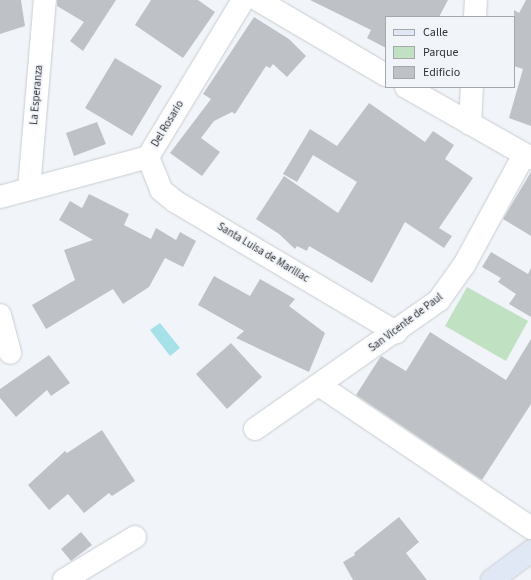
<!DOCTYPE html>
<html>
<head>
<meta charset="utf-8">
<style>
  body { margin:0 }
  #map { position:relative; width:531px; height:580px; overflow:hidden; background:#f1f5fa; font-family:"Source Sans 3",sans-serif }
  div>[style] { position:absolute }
  .green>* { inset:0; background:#c1e1c3 }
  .water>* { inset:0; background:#a6e0e8 }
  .building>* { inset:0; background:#bec2c6 }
  .roads { filter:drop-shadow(0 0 1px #c9cdd1) drop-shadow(0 0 1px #c9cdd1) }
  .minor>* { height:22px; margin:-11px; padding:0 11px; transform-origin:11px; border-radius:11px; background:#fff }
  .major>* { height:22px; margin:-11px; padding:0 11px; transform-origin:11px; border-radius:11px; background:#e0e8f5 }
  span { translate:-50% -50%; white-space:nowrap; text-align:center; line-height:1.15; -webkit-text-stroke:3.5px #f1f5fa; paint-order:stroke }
  .street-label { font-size:11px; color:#323335 }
  .legend { position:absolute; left:385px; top:16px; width:130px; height:72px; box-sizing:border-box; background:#f1f5fa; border:1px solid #a5a7ab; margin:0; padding:5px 7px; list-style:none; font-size:12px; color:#323335 }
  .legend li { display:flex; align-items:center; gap:8px; height:20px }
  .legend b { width:20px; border:1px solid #a5a7ab }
</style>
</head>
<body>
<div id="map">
  <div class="green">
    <i style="clip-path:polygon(467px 287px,528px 321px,506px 361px,445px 326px)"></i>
  </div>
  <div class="water">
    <i style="clip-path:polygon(160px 323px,180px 348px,170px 356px,150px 330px)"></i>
  </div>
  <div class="building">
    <i style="clip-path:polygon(0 0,21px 0,25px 26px,0 34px)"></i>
    <i style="clip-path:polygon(57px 0,116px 0,83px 51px,70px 41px,84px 22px,57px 6px)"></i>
    <i style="clip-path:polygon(151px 0,198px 0,215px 12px,183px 58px,135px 25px)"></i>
    <i style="clip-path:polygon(310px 0,448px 0,439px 17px,386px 17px,386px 48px,367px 38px,371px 30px)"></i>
    <i style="clip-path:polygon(526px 0,531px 0,531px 126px,509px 118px,523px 69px,514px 66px,514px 10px,519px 13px)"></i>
    <i style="clip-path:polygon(254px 17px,289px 39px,306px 56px,287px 77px,273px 64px,270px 68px,266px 66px,235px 114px,232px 112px,214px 121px,201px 138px,220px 152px,202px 176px,170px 153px,211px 99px,203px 94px)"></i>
    <i style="clip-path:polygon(115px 58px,162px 86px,132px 136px,85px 108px)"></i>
    <i style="clip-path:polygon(369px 103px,425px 142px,433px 131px,454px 145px,445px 159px,473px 178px,439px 228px,452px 236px,444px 248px,405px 222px,372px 283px,309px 246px,307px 251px,297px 246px,295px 249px,279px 234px,256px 219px,284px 176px,338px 213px,357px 182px,313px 155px,297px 182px,283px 174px,310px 129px,337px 146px)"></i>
    <i style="clip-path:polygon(97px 122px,106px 144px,74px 156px,66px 133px)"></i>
    <i style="clip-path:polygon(531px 172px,531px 236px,503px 219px)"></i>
    <i style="clip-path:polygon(89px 194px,129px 214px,124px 225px,151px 239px,156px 228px,176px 240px,180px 232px,196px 241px,183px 267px,165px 258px,149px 287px,123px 304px,113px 289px,46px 329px,32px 305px,75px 280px,64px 250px,93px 240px,59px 220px,70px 201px,82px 208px)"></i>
    <i style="clip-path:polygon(491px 252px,528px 274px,531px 268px,531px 317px,509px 304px,516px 294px,498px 282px,501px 278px,482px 267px)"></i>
    <i style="clip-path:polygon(214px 276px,250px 296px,260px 279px,295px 299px,289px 306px,325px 333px,309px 372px,236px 338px,244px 331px,198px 305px)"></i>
    <i style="clip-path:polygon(430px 332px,506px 380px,531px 339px,531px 404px,482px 480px,356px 395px,381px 356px,406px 371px)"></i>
    <i style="clip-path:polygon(231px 343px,262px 377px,227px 409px,196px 374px)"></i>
    <i style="clip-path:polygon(49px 355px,70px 383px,51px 396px,47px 390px,16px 417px,0 398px,0 389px)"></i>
    <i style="clip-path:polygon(102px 430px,135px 481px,112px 496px,109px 493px,84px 513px,68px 494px,49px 510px,28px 485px,65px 451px,67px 453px)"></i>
    <i style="clip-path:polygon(399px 517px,419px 542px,406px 553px,427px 580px,353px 580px,343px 562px,355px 555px,354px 553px)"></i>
    <i style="clip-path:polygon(81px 532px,92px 545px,71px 561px,61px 549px)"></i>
  </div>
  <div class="roads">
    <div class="minor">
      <i style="left:258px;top:0;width:148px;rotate:30.4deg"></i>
      <i style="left:475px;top:17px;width:17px;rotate:-87deg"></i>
      <i style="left:406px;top:87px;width:144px;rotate:29.6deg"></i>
      <i style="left:470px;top:124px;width:37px;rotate:-87deg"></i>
      <i style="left:148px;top:157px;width:35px;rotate:68deg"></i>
      <i style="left:161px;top:190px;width:19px;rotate:39deg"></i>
      <i style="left:176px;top:202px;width:256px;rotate:30.6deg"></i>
      <i style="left:29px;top:189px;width:190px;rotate:-85.2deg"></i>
      <i style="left:0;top:197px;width:153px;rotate:-15.1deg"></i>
      <i style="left:148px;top:157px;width:184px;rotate:-58.8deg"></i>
      <i style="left:0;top:315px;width:39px;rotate:75deg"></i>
      <i style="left:319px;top:385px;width:256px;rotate:34deg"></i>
      <i style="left:255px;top:429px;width:225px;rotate:-35deg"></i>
      <i style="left:439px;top:300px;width:43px;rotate:-54.5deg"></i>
      <i style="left:464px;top:265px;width:125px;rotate:-61.4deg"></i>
      <i style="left:64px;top:580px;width:83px;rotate:-31.2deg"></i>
    </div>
    <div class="major">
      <i style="left:492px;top:580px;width:49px;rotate:-36.6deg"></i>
    </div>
  </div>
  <div class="street-label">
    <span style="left:37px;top:95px;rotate:-85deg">La Esperanza</span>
    <span style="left:168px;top:124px;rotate:-59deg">Del Rosario</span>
    <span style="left:263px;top:253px;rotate:31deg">Santa Luisa de Marillac</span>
    <span style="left:406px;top:323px;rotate:-37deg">San Vicente de Paul</span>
  </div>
  <ul class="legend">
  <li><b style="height:5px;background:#e0e8f5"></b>Calle</li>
  <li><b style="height:11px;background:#c1e1c3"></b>Parque</li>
  <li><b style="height:11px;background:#bec2c6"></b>Edificio</li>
  </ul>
</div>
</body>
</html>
